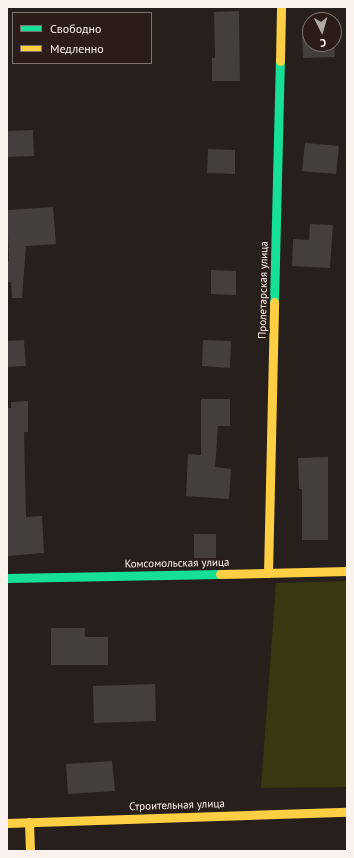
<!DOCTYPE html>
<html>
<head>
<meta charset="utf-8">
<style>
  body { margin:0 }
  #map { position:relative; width:354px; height:858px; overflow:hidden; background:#261f1c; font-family:"PT Sans",sans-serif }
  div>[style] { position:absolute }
  .green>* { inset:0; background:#3a3610 }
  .building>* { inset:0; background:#443f3c }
  .fast>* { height:9px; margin:-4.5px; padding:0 4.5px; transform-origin:4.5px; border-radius:4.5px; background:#16e098 }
  .slow>* { height:9px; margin:-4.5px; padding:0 4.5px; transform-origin:4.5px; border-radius:4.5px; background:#ffcf43 }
  span { translate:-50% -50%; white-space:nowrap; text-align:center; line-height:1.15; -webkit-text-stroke:3.5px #2a1d18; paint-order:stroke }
  .street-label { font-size:11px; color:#fbf2ee }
  .frame { position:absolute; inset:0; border:8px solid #fbf2ee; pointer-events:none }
  .legend { position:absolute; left:12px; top:12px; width:140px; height:52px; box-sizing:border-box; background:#2a1d18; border:1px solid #7e726e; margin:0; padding:5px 7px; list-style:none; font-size:12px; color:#fbf2ee }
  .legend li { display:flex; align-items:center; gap:8px; height:20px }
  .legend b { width:20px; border:1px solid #7e726e }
  .north { position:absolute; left:302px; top:12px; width:40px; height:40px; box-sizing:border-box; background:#2a1d18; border:1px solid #7e726e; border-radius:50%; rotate:175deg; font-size:11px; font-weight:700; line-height:16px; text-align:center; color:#fbf2ee }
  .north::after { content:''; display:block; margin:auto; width:14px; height:18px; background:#b0a8a4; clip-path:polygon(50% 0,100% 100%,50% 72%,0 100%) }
</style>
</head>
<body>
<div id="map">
  <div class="green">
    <i style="clip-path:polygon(347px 581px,347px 787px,261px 788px,276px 583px)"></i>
  </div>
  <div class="building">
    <i style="clip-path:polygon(239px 11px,240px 81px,212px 81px,212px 58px,215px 58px,214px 12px)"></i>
    <i style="clip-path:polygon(302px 29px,310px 29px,310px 44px,334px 44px,334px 38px,335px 57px,303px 58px)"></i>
    <i style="clip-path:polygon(33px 130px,34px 156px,7px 157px,7px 131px)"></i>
    <i style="clip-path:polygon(305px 143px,339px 146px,336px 174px,302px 171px)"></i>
    <i style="clip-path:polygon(208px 149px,235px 150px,235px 174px,207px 173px)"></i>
    <i style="clip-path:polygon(53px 207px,56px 244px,26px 246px,22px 298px,12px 298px,11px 282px,7px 282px,7px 261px,9px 261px,7px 210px)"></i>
    <i style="clip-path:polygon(310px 224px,333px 225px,330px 268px,292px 266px,293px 239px,309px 240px)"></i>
    <i style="clip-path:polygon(211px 270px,236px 271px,236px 295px,211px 294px)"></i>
    <i style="clip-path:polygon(24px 340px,26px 366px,7px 367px,7px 341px)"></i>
    <i style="clip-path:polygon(203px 340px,231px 341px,230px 368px,202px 366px)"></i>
    <i style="clip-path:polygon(201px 399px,230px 399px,230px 426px,218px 426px,215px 467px,231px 469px,229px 499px,186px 496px,188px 454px,201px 455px)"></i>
    <i style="clip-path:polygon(28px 401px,28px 432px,24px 432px,26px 517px,42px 516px,44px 553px,7px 556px,7px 408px,11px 408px,11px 402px)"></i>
    <i style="clip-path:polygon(328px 457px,328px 540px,302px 540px,302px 489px,299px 489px,298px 458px)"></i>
    <i style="clip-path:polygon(194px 534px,216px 534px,216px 558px,194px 558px)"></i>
    <i style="clip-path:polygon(51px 628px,85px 628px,85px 637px,108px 637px,108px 665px,51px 665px)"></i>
    <i style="clip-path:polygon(155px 684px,156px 721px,94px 723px,93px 686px)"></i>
    <i style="clip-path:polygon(112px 761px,115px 791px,68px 794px,66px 764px)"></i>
  </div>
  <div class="fast">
    <i style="left:274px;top:302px;width:241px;rotate:-88.6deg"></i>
    <i style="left:7px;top:578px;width:213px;rotate:-1.1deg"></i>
  </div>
  <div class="slow">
    <i style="left:280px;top:61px;width:54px;rotate:-88.9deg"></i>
    <i style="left:268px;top:573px;width:271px;rotate:-88.7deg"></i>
    <i style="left:220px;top:574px;width:127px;rotate:-1.4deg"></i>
    <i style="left:29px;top:822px;width:29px;rotate:88deg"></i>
    <i style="left:7px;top:823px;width:340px;rotate:-1.9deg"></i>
  </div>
  <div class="street-label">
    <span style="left:263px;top:290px;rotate:-89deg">Пролетарская улица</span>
    <span style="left:177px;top:563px;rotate:-1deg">Комсомольская улица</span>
    <span style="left:177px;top:805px;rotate:-2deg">Строительная улица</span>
  </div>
  <div class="frame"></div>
  <ul class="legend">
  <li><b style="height:5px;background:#16e098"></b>Свободно</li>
  <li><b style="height:5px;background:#ffcf43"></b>Медленно</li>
  </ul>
  <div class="north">С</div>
</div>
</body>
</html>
